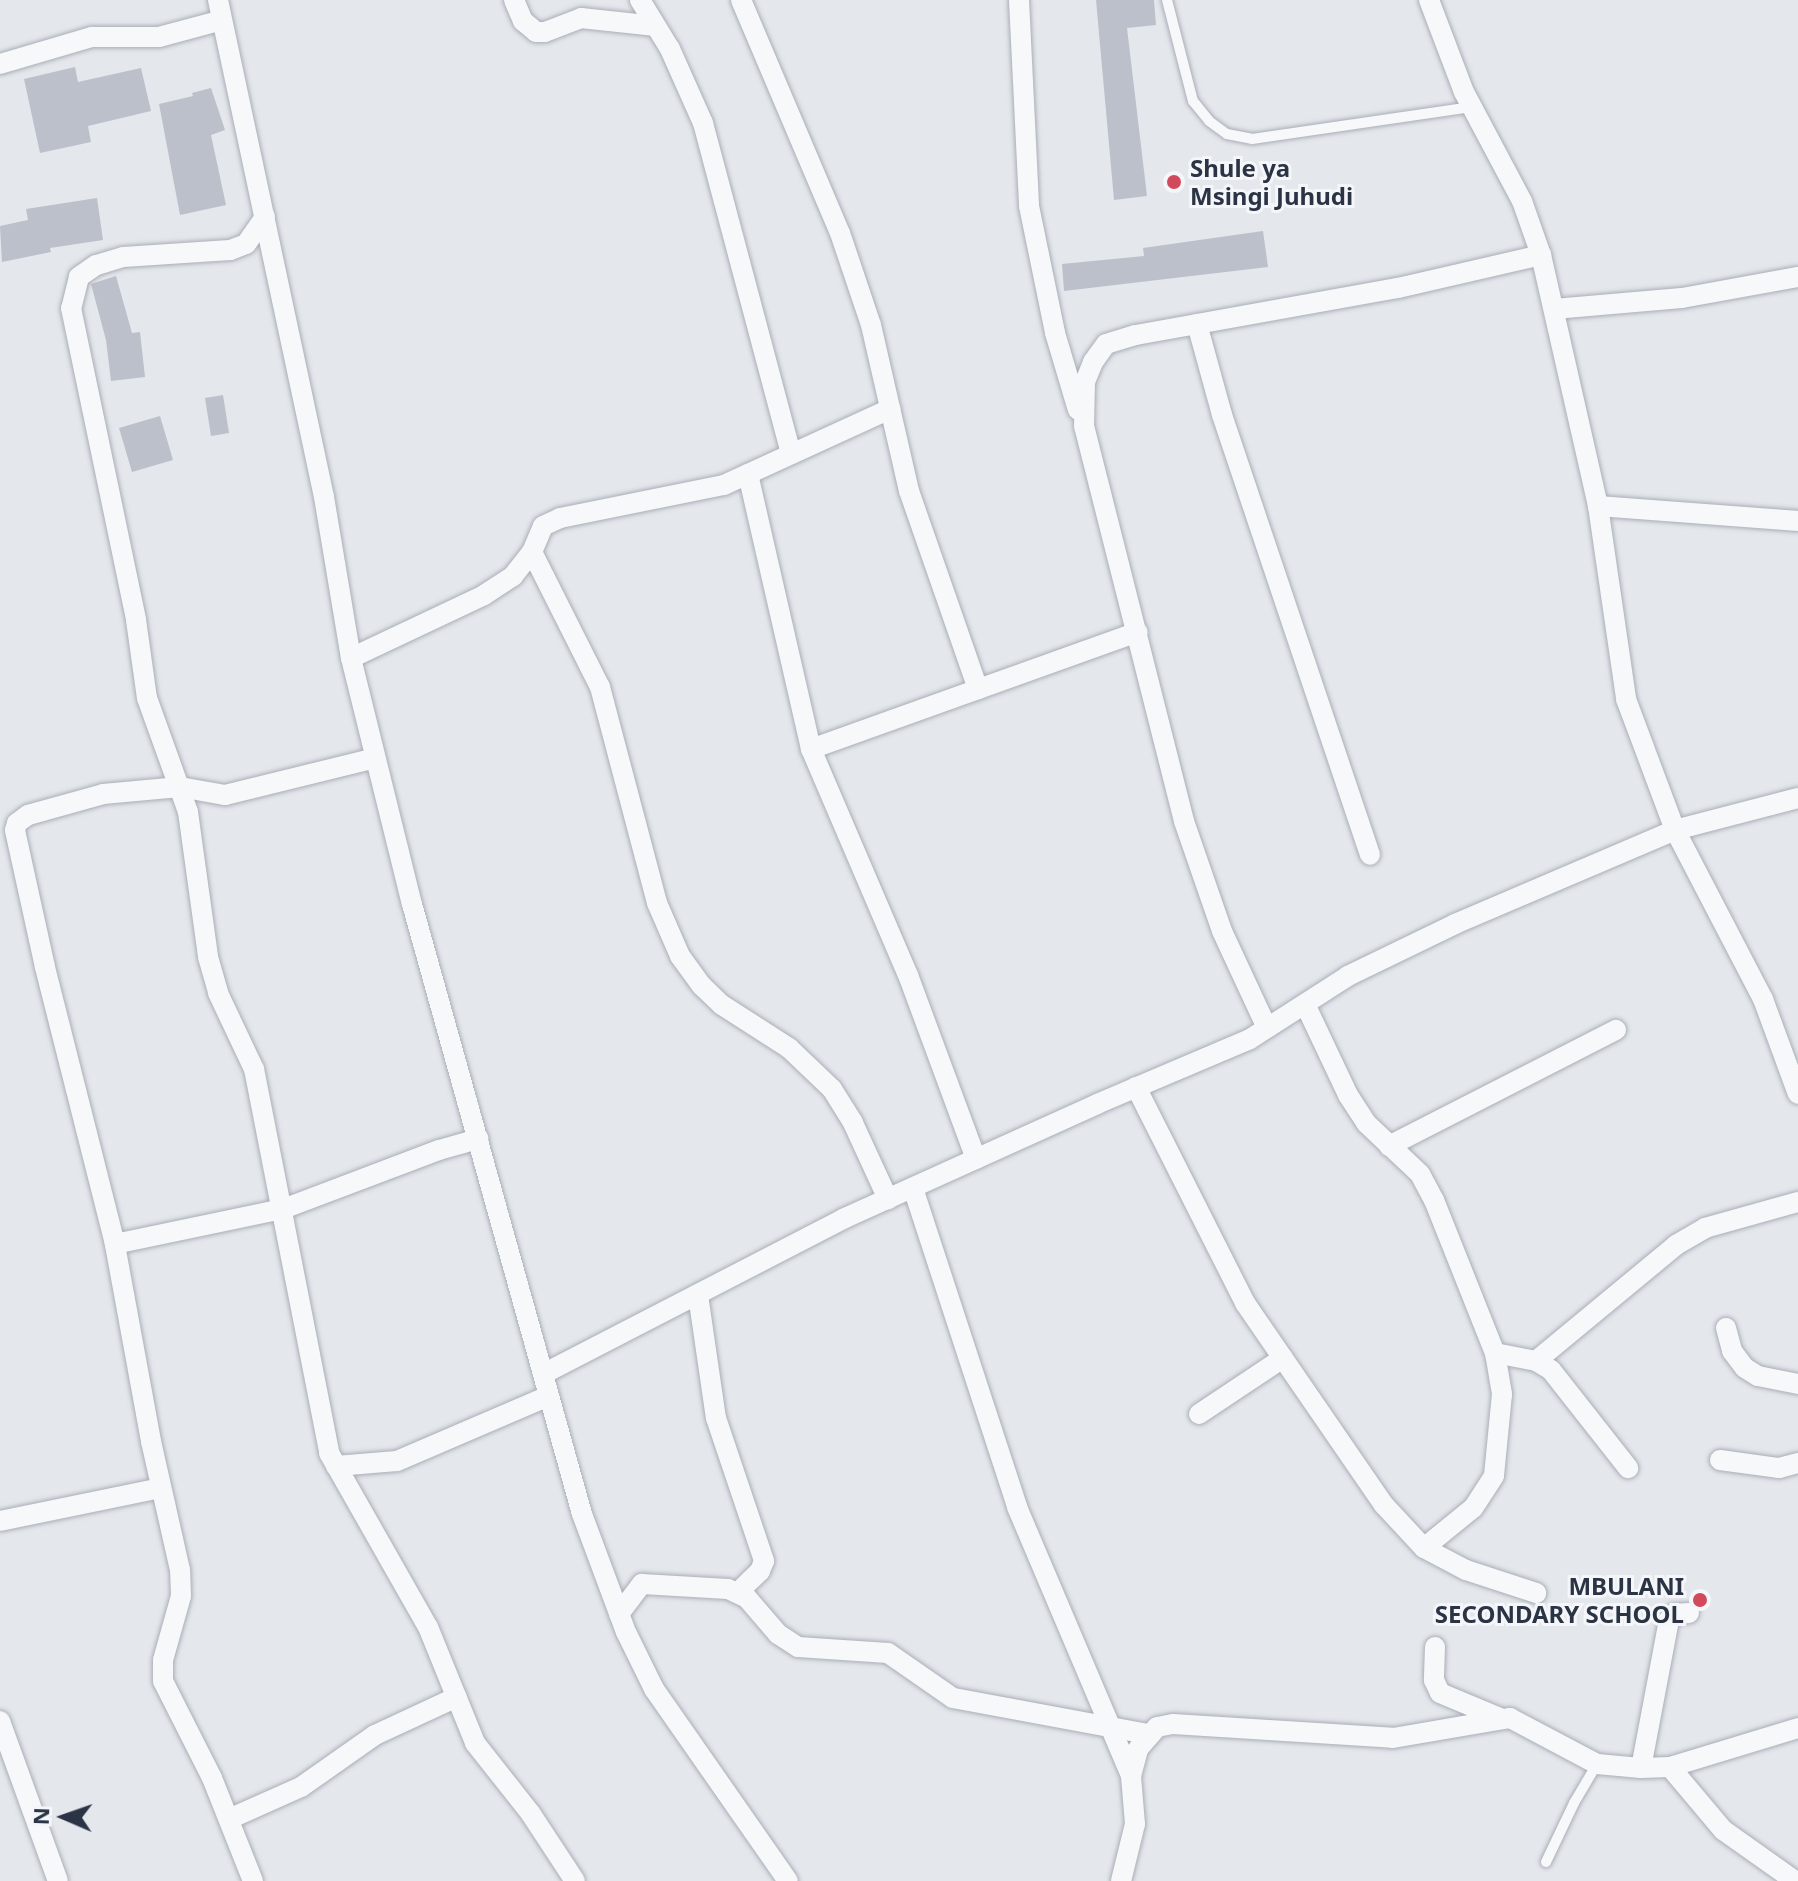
<!DOCTYPE html>
<html>
<head>
<meta charset="utf-8">
<style>
  body { margin:0 }
  #map { position:relative; width:1798px; height:1881px; overflow:hidden; background:#e4e7ec; font-family:"Noto Sans",sans-serif }
  div>[style] { position:absolute }
  .building>* { inset:0; background:#bbc0ca }
  .roads { filter:drop-shadow(0 0 2px #a9aeb7) drop-shadow(0 0 2px #a9aeb7) }
  .lane>* { height:10px; margin:-5px; padding:0 5px; transform-origin:5px; border-radius:5px; background:#f7f8fa }
  .street>* { height:20px; margin:-10px; padding:0 10px; transform-origin:10px; border-radius:10px; background:#f7f8fa }
  .dots>* { width:22px; height:22px; translate:-50% -50%; box-sizing:border-box; border:4px solid #f4f6f9; border-radius:50% }
  span { translate:-50% -50%; white-space:nowrap; text-align:center; line-height:1.15; -webkit-text-stroke:6px #f4f6f9; paint-order:stroke }
  .poi-label { font-size:24px; color:#2b3445; font-weight:700 }
  .left { translate:0 -50%; text-align:left }
  .right { translate:-100% -50%; text-align:right }
  .north { position:absolute; left:24px; top:1777px; width:80px; height:80px; -webkit-text-stroke:6px #f4f6f9; paint-order:stroke; rotate:272deg; font-size:22px; font-weight:700; line-height:32px; text-align:center; color:#2b3445 }
  .north::after { content:''; display:block; margin:auto; width:28px; height:36px; background:#2b3445; clip-path:polygon(50% 0,100% 100%,50% 72%,0 100%) }
</style>
</head>
<body>
<div id="map">
  <div class="building">
    <i style="clip-path:polygon(1096px 0,1154px 0,1156px 25px,1127px 28px,1147px 196px,1114px 200px)"></i>
    <i style="clip-path:polygon(75px 67px,78px 82px,141px 68px,151px 111px,88px 126px,91px 142px,40px 153px,24px 79px)"></i>
    <i style="clip-path:polygon(211px 88px,225px 130px,211px 135px,226px 205px,180px 215px,159px 104px,193px 96px,192px 93px)"></i>
    <i style="clip-path:polygon(97px 198px,103px 240px,50px 248px,51px 252px,2px 262px,0 226px,28px 220px,26px 209px)"></i>
    <i style="clip-path:polygon(1263px 231px,1268px 267px,1064px 291px,1062px 264px,1144px 256px,1143px 248px)"></i>
    <i style="clip-path:polygon(116px 276px,132px 333px,140px 332px,145px 377px,111px 381px,106px 340px,91px 284px)"></i>
    <i style="clip-path:polygon(223px 395px,229px 433px,211px 436px,205px 398px)"></i>
    <i style="clip-path:polygon(160px 416px,173px 460px,132px 472px,119px 428px)"></i>
  </div>
  <div class="roads">
    <div class="lane">
      <i style="left:1167px;top:0;width:104px;rotate:75.6deg"></i>
      <i style="left:1193px;top:101px;width:26px;rotate:51deg"></i>
      <i style="left:1209px;top:121px;width:22px;rotate:36deg"></i>
      <i style="left:1227px;top:134px;width:25px;rotate:11deg"></i>
      <i style="left:1252px;top:139px;width:222px;rotate:-8.3deg"></i>
      <i style="left:1546px;top:1862px;width:65px;rotate:-64.6deg"></i>
      <i style="left:1574px;top:1803px;width:45px;rotate:-59.5deg"></i>
    </div>
    <div class="street">
      <i style="left:218px;top:0;width:508px;rotate:77.96deg"></i>
      <i style="left:324px;top:497px;width:163px;rotate:80.5deg"></i>
      <i style="left:351px;top:658px;width:253px;rotate:76.1deg"></i>
      <i style="left:412px;top:904px;width:633px;rotate:74.43deg"></i>
      <i style="left:582px;top:1514px;width:126px;rotate:69.6deg"></i>
      <i style="left:626px;top:1632px;width:64px;rotate:63.8deg"></i>
      <i style="left:654px;top:1689px;width:234px;rotate:55.1deg"></i>
      <i style="left:514px;top:0;width:23px;rotate:67deg"></i>
      <i style="left:523px;top:21px;width:17px;rotate:40deg"></i>
      <i style="left:536px;top:32px;width:9px"></i>
      <i style="left:545px;top:32px;width:39px;rotate:-21deg"></i>
      <i style="left:581px;top:18px;width:75px;rotate:6.1deg"></i>
      <i style="left:640px;top:0;width:57px;rotate:58.5deg"></i>
      <i style="left:670px;top:49px;width:81px;rotate:66deg"></i>
      <i style="left:703px;top:123px;width:342px;rotate:75.1deg"></i>
      <i style="left:741px;top:0;width:253px;rotate:67deg"></i>
      <i style="left:840px;top:233px;width:97px;rotate:71.4deg"></i>
      <i style="left:871px;top:325px;width:170px;rotate:77.1deg"></i>
      <i style="left:909px;top:491px;width:210px;rotate:70.8deg"></i>
      <i style="left:1019px;top:0;width:206px;rotate:87.2deg"></i>
      <i style="left:1029px;top:206px;width:130px;rotate:78.4deg"></i>
      <i style="left:1055px;top:333px;width:80px;rotate:73.4deg"></i>
      <i style="left:1429px;top:0;width:98px;rotate:69.2deg"></i>
      <i style="left:1464px;top:92px;width:123px;rotate:62deg"></i>
      <i style="left:1522px;top:201px;width:57px;rotate:70.6deg"></i>
      <i style="left:1541px;top:255px;width:257px;rotate:77.2deg"></i>
      <i style="left:1598px;top:506px;width:195px;rotate:81.7deg"></i>
      <i style="left:1626px;top:699px;width:140px;rotate:69.5deg"></i>
      <i style="left:1675px;top:830px;width:191px;rotate:62.5deg"></i>
      <i style="left:1763px;top:999px;width:101px;rotate:69.8deg"></i>
      <i style="left:0;top:64px;width:96px;rotate:-16.4deg"></i>
      <i style="left:92px;top:37px;width:67px"></i>
      <i style="left:159px;top:37px;width:65px;rotate:-15.1deg"></i>
      <i style="left:265px;top:217px;width:33px;rotate:125deg"></i>
      <i style="left:246px;top:244px;width:17px;rotate:159deg"></i>
      <i style="left:230px;top:250px;width:107px;rotate:176.3deg"></i>
      <i style="left:123px;top:257px;width:28px;rotate:163deg"></i>
      <i style="left:96px;top:265px;width:21px;rotate:145deg"></i>
      <i style="left:79px;top:277px;width:32px;rotate:104deg"></i>
      <i style="left:71px;top:308px;width:319px;rotate:78.2deg"></i>
      <i style="left:136px;top:620px;width:79px;rotate:82deg"></i>
      <i style="left:147px;top:698px;width:121px;rotate:70.2deg"></i>
      <i style="left:188px;top:812px;width:146px;rotate:82.1deg"></i>
      <i style="left:208px;top:957px;width:37px;rotate:74deg"></i>
      <i style="left:218px;top:993px;width:84px;rotate:64.7deg"></i>
      <i style="left:254px;top:1069px;width:391px;rotate:78.9deg"></i>
      <i style="left:329px;top:1453px;width:200px;rotate:60.4deg"></i>
      <i style="left:428px;top:1627px;width:125px;rotate:67.9deg"></i>
      <i style="left:475px;top:1743px;width:90px;rotate:51.7deg"></i>
      <i style="left:531px;top:1814px;width:80px;rotate:56.7deg"></i>
      <i style="left:1554px;top:309px;width:128px;rotate:-4.9deg"></i>
      <i style="left:1682px;top:298px;width:118px;rotate:-10.3deg"></i>
      <i style="left:1197px;top:324px;width:94px;rotate:74.6deg"></i>
      <i style="left:1222px;top:415px;width:464px;rotate:71.4deg"></i>
      <i style="left:748px;top:474px;width:282px;rotate:77.1deg"></i>
      <i style="left:811px;top:749px;width:246px;rotate:66.8deg"></i>
      <i style="left:908px;top:975px;width:196px;rotate:69.7deg"></i>
      <i style="left:1598px;top:506px;width:201px;rotate:4.3deg"></i>
      <i style="left:532px;top:552px;width:151px;rotate:63.3deg"></i>
      <i style="left:600px;top:687px;width:223px;rotate:75.2deg"></i>
      <i style="left:657px;top:903px;width:58px;rotate:66.5deg"></i>
      <i style="left:680px;top:956px;width:36px;rotate:54deg"></i>
      <i style="left:701px;top:985px;width:29px;rotate:44deg"></i>
      <i style="left:722px;top:1005px;width:80px;rotate:32.7deg"></i>
      <i style="left:789px;top:1048px;width:59px;rotate:43.6deg"></i>
      <i style="left:832px;top:1089px;width:40px;rotate:58deg"></i>
      <i style="left:853px;top:1123px;width:84px;rotate:65.3deg"></i>
      <i style="left:351px;top:658px;width:147px;rotate:-25.3deg"></i>
      <i style="left:484px;top:595px;width:35px;rotate:-33deg"></i>
      <i style="left:513px;top:576px;width:31px;rotate:-52deg"></i>
      <i style="left:532px;top:552px;width:28px;rotate:-67deg"></i>
      <i style="left:543px;top:526px;width:19px;rotate:-25deg"></i>
      <i style="left:560px;top:518px;width:167px;rotate:-11.4deg"></i>
      <i style="left:724px;top:485px;width:183px;rotate:-24.6deg"></i>
      <i style="left:811px;top:749px;width:347px;rotate:-19.7deg"></i>
      <i style="left:1305px;top:1004px;width:101px;rotate:64.7deg"></i>
      <i style="left:1348px;top:1095px;width:33px;rotate:57deg"></i>
      <i style="left:1366px;top:1123px;width:74px;rotate:43.4deg"></i>
      <i style="left:1420px;top:1174px;width:30px;rotate:62deg"></i>
      <i style="left:1434px;top:1200px;width:165px;rotate:68.3deg"></i>
      <i style="left:1495px;top:1353px;width:42px;rotate:80.3deg"></i>
      <i style="left:1502px;top:1394px;width:82px;rotate:95.6deg"></i>
      <i style="left:1494px;top:1476px;width:38px;rotate:123deg"></i>
      <i style="left:1473px;top:1508px;width:63px;rotate:140.8deg"></i>
      <i style="left:1267px;top:1028px;width:107px;rotate:-114.9deg"></i>
      <i style="left:1222px;top:931px;width:116px;rotate:-109.1deg"></i>
      <i style="left:1184px;top:821px;width:407px;rotate:-104.2deg"></i>
      <i style="left:1084px;top:426px;width:44px;rotate:-88.7deg"></i>
      <i style="left:1085px;top:382px;width:22px;rotate:-68deg"></i>
      <i style="left:1093px;top:362px;width:22px;rotate:-54deg"></i>
      <i style="left:1106px;top:344px;width:31px;rotate:-17deg"></i>
      <i style="left:1136px;top:335px;width:266px;rotate:-10.2deg"></i>
      <i style="left:1398px;top:288px;width:147px;rotate:-13deg"></i>
      <i style="left:1136px;top:1087px;width:242px;rotate:63.2deg"></i>
      <i style="left:1245px;top:1303px;width:245px;rotate:55.5deg"></i>
      <i style="left:1384px;top:1505px;width:59px;rotate:47.1deg"></i>
      <i style="left:1424px;top:1548px;width:47px;rotate:27.6deg"></i>
      <i style="left:1466px;top:1570px;width:74px;rotate:18.2deg"></i>
      <i style="left:1389px;top:1146px;width:255px;rotate:-27.1deg"></i>
      <i style="left:913px;top:1188px;width:336px;rotate:71.9deg"></i>
      <i style="left:1017px;top:1507px;width:292px;rotate:67deg"></i>
      <i style="left:115px;top:1244px;width:172px;rotate:-11.8deg"></i>
      <i style="left:283px;top:1209px;width:167px;rotate:-20.7deg"></i>
      <i style="left:439px;top:1150px;width:41px;rotate:-15.8deg"></i>
      <i style="left:698px;top:1295px;width:124px;rotate:81.7deg"></i>
      <i style="left:716px;top:1418px;width:151px;rotate:71.4deg"></i>
      <i style="left:764px;top:1561px;width:11px;rotate:112deg"></i>
      <i style="left:760px;top:1571px;width:30px;rotate:136deg"></i>
      <i style="left:1726px;top:1328px;width:24px;rotate:75deg"></i>
      <i style="left:1732px;top:1351px;width:21px;rotate:53deg"></i>
      <i style="left:1745px;top:1368px;width:15px;rotate:32deg"></i>
      <i style="left:1758px;top:1376px;width:41px;rotate:11.3deg"></i>
      <i style="left:1495px;top:1353px;width:42px;rotate:11deg"></i>
      <i style="left:1536px;top:1361px;width:17px;rotate:31deg"></i>
      <i style="left:1551px;top:1370px;width:125px;rotate:51.8deg"></i>
      <i style="left:1536px;top:1361px;width:182px;rotate:-39.6deg"></i>
      <i style="left:1676px;top:1245px;width:34px;rotate:-30deg"></i>
      <i style="left:1705px;top:1228px;width:97px;rotate:-15.6deg"></i>
      <i style="left:543px;top:1374px;width:340px;rotate:-27.3deg"></i>
      <i style="left:845px;top:1218px;width:277px;rotate:-24.3deg"></i>
      <i style="left:1097px;top:1104px;width:166px;rotate:-23deg"></i>
      <i style="left:1250px;top:1039px;width:117px;rotate:-32.7deg"></i>
      <i style="left:1348px;top:976px;width:119px;rotate:-25.9deg"></i>
      <i style="left:1455px;top:924px;width:239px;rotate:-23.1deg"></i>
      <i style="left:1675px;top:830px;width:127px;rotate:-14.6deg"></i>
      <i style="left:1199px;top:1414px;width:101px;rotate:-33.7deg"></i>
      <i style="left:1720px;top:1460px;width:60px;rotate:7.7deg"></i>
      <i style="left:1779px;top:1468px;width:20px;rotate:-15deg"></i>
      <i style="left:336px;top:1466px;width:61px;rotate:-4.7deg"></i>
      <i style="left:397px;top:1461px;width:165px;rotate:-23.2deg"></i>
      <i style="left:0;top:1521px;width:164px;rotate:-11.6deg"></i>
      <i style="left:619px;top:1614px;width:38px;rotate:-53deg"></i>
      <i style="left:642px;top:1584px;width:86px;rotate:3.3deg"></i>
      <i style="left:728px;top:1589px;width:21px;rotate:25deg"></i>
      <i style="left:747px;top:1598px;width:48px;rotate:49.3deg"></i>
      <i style="left:778px;top:1634px;width:24px;rotate:33deg"></i>
      <i style="left:798px;top:1647px;width:90px;rotate:3.8deg"></i>
      <i style="left:888px;top:1653px;width:79px;rotate:34.7deg"></i>
      <i style="left:953px;top:1698px;width:198px;rotate:10.5deg"></i>
      <i style="left:1435px;top:1647px;width:33px;rotate:92deg"></i>
      <i style="left:1434px;top:1680px;width:14px;rotate:65deg"></i>
      <i style="left:1440px;top:1693px;width:65px;rotate:22.6deg"></i>
      <i style="left:0;top:1721px;width:170px;rotate:70.1deg"></i>
      <i style="left:1670px;top:1767px;width:82px;rotate:49.9deg"></i>
      <i style="left:1723px;top:1830px;width:88px;rotate:35.3deg"></i>
      <i style="left:1641px;top:1768px;width:151px;rotate:-79.3deg"></i>
      <i style="left:1669px;top:1620px;width:8px;rotate:-50deg"></i>
      <i style="left:1674px;top:1614px;width:15px;rotate:-4deg"></i>
      <i style="left:229px;top:1819px;width:79px;rotate:-24deg"></i>
      <i style="left:301px;top:1787px;width:90px;rotate:-35.1deg"></i>
      <i style="left:375px;top:1735px;width:90px;rotate:-24.9deg"></i>
      <i style="left:253px;top:1881px;width:111px;rotate:-111.7deg"></i>
      <i style="left:212px;top:1778px;width:109px;rotate:-116.8deg"></i>
      <i style="left:163px;top:1681px;width:21px;rotate:-90deg"></i>
      <i style="left:163px;top:1660px;width:66px;rotate:-74.3deg"></i>
      <i style="left:181px;top:1596px;width:26px;rotate:-92deg"></i>
      <i style="left:180px;top:1570px;width:132px;rotate:-102.7deg"></i>
      <i style="left:151px;top:1441px;width:200px;rotate:-100.4deg"></i>
      <i style="left:115px;top:1244px;width:286px;rotate:-104.2deg"></i>
      <i style="left:45px;top:967px;width:140px;rotate:-102.4deg"></i>
      <i style="left:15px;top:830px;width:7px;rotate:-74deg"></i>
      <i style="left:17px;top:823px;width:14px;rotate:-36deg"></i>
      <i style="left:28px;top:815px;width:78px;rotate:-15.6deg"></i>
      <i style="left:103px;top:794px;width:77px;rotate:-5.2deg"></i>
      <i style="left:180px;top:787px;width:46px;rotate:10.1deg"></i>
      <i style="left:225px;top:795px;width:155px;rotate:-13.8deg"></i>
      <i style="left:1121px;top:1881px;width:59px;rotate:-76.2deg"></i>
      <i style="left:1135px;top:1824px;width:48px;rotate:-94.8deg"></i>
      <i style="left:1131px;top:1776px;width:28px;rotate:-75deg"></i>
      <i style="left:1138px;top:1749px;width:29px;rotate:-49deg"></i>
      <i style="left:1157px;top:1727px;width:16px;rotate:-11deg"></i>
      <i style="left:1173px;top:1724px;width:220px;rotate:3.6deg"></i>
      <i style="left:1393px;top:1738px;width:119px;rotate:-9.7deg"></i>
      <i style="left:1510px;top:1718px;width:98px;rotate:27.9deg"></i>
      <i style="left:1597px;top:1764px;width:44px;rotate:5.2deg"></i>
      <i style="left:1641px;top:1768px;width:29px;rotate:-2deg"></i>
      <i style="left:1670px;top:1767px;width:134px;rotate:-16.9deg"></i>
    </div>
  </div>
  <div class="dots">
    <i style="left:1174px;top:182px;background:#d1495b"></i>
    <i style="left:1700px;top:1600px;background:#d1495b"></i>
  </div>
  <div class="poi-label">
    <span class="left" style="left:1190px;top:182px">Shule ya<br>Msingi Juhudi</span>
    <span class="right" style="left:1684px;top:1600px">MBULANI<br>SECONDARY SCHOOL</span>
  </div>
  <div class="north">N</div>
</div>
</body>
</html>
